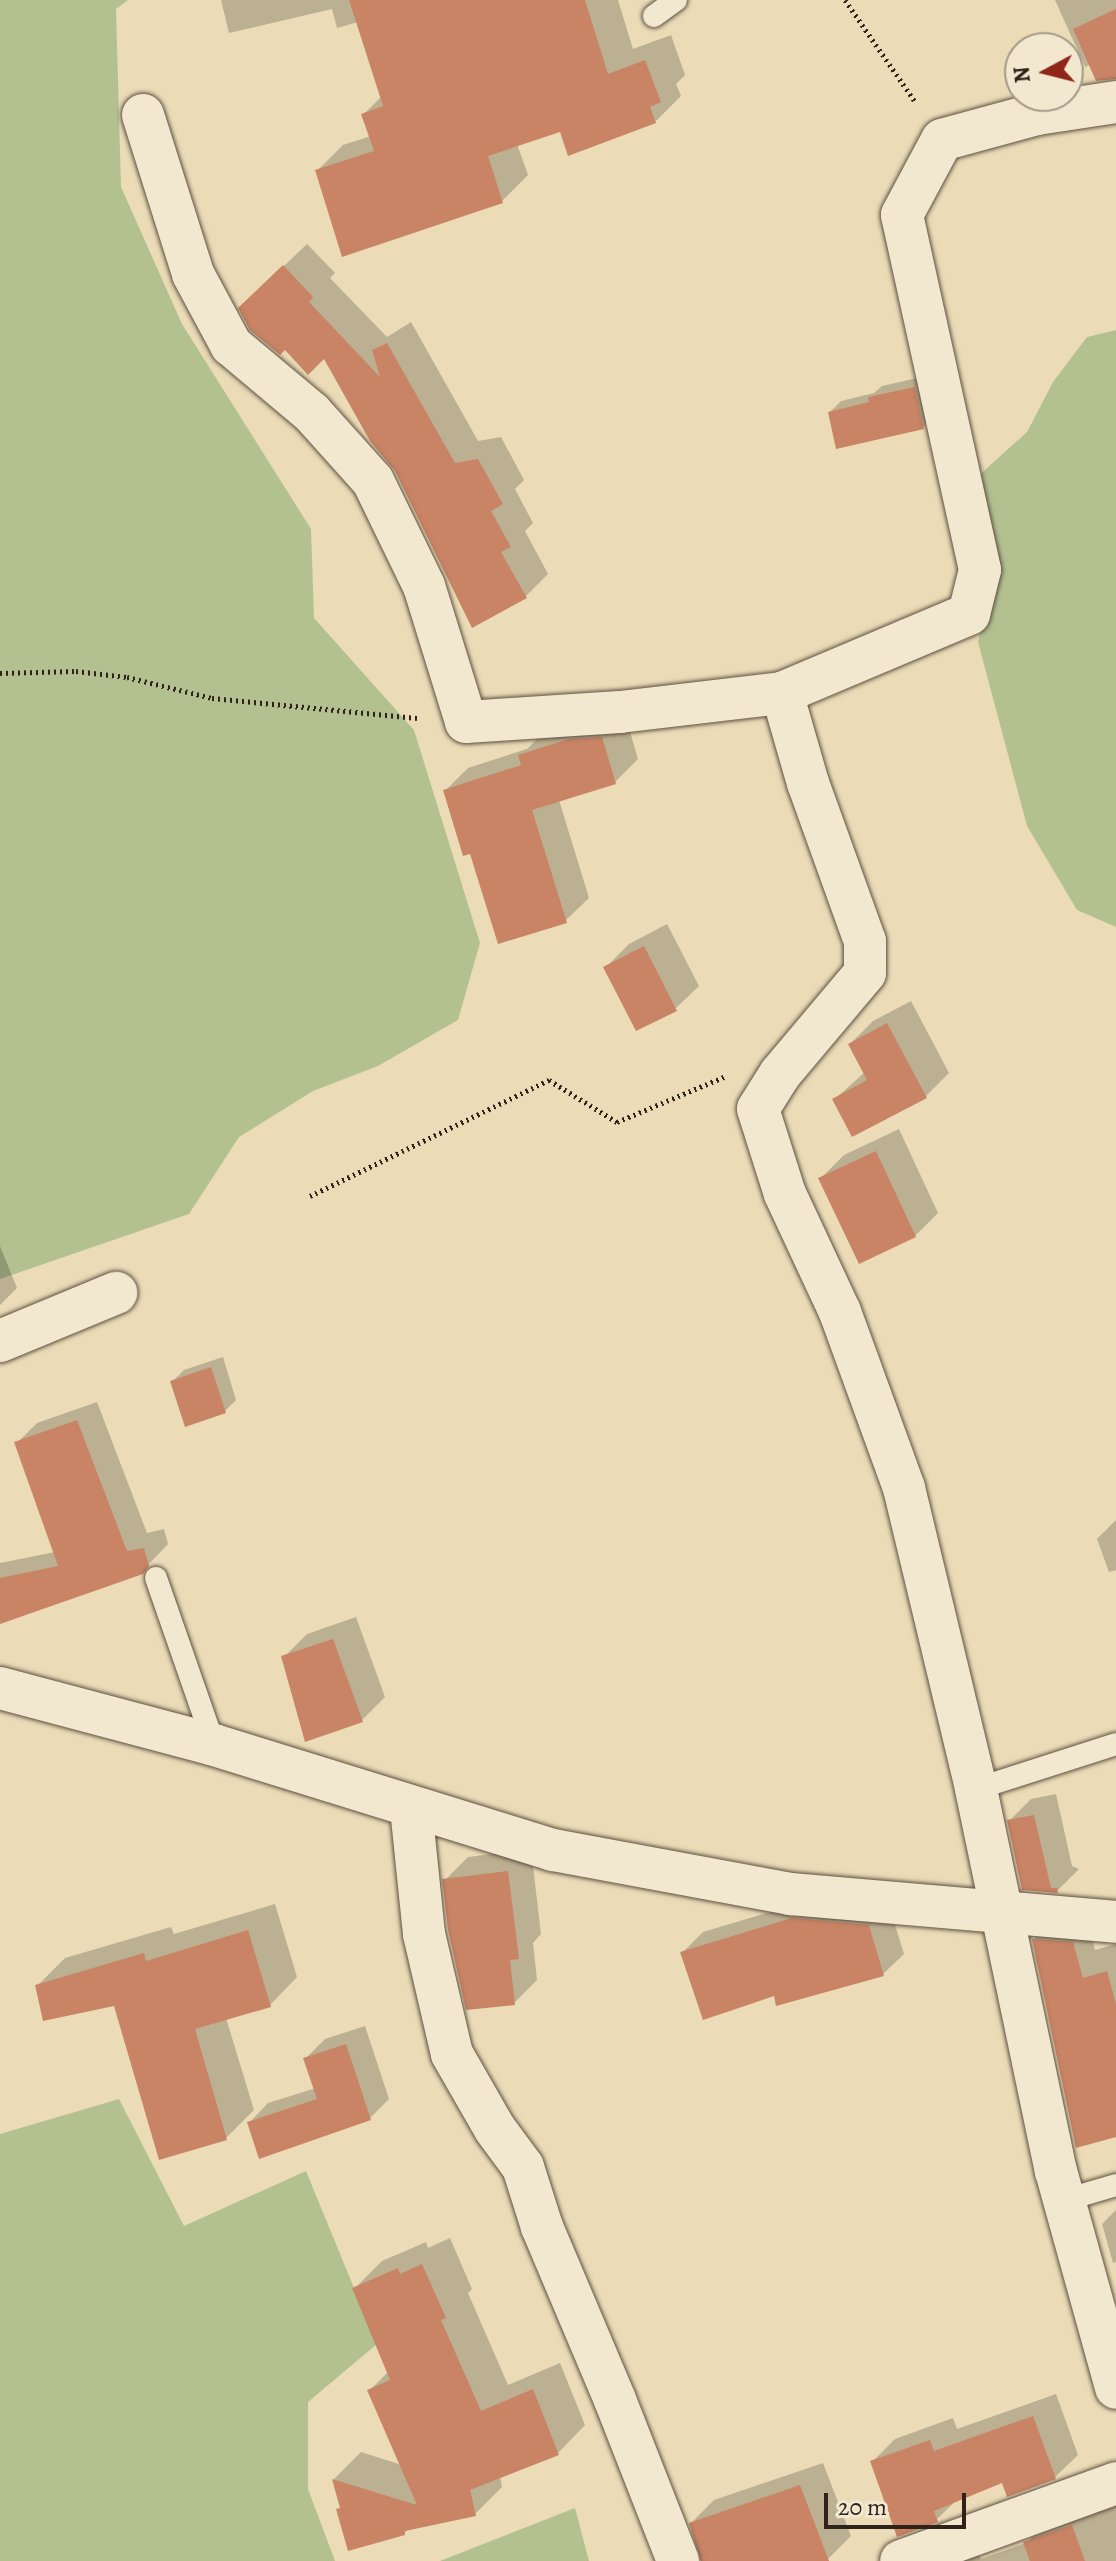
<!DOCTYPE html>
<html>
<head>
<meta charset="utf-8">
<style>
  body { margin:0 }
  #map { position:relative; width:1116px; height:2561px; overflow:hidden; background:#ebdcb7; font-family:Alegreya,serif }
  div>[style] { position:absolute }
  .green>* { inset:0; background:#b3c191 }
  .shadow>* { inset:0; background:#0003 }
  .building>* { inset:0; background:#c98365 }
  .path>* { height:5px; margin-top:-2.5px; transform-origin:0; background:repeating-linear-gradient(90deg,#2f221b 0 2px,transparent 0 6px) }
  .roads { filter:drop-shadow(0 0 2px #5e5042) drop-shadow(0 0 2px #5e5042) }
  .service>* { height:22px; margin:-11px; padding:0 11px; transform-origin:11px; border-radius:11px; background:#f2e8d0 }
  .minor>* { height:42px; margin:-21px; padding:0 21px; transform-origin:21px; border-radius:21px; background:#f2e8d0 }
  span { translate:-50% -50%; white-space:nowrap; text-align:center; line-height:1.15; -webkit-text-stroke:6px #f2e8d0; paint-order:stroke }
  .north { position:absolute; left:1004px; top:32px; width:80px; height:80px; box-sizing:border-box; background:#f2e8d0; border:2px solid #a49988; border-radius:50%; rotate:263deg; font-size:22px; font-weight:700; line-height:32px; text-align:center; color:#2f221b }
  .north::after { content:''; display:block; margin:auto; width:28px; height:36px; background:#8f2418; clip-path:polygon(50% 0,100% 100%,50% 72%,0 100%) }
  .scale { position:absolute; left:824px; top:2493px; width:142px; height:36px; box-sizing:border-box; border:4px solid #2f221b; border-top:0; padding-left:10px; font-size:24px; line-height:28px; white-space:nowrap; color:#2f221b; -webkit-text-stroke:6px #f2e8d0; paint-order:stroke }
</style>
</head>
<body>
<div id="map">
  <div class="green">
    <i style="clip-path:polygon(0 0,128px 0,116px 9px,121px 187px,182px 324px,311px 529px,314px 618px,414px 730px,480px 943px,458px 1020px,378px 1066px,313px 1091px,239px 1137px,189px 1214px,0 1279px)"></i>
    <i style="clip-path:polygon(1116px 330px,1116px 927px,1077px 910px,1027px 826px,978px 642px,997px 558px,976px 478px,1027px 432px,1053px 382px,1087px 337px)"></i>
    <i style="clip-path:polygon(119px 2099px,184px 2226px,306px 2171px,377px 2344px,308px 2402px,308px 2489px,335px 2561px,0 2561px,0 2134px)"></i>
    <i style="clip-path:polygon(575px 2508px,589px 2561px,440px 2561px)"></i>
  </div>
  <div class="shadow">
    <i style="clip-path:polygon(221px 0,618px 0,633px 49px,671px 35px,685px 75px,676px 84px,681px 96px,655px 122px,561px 129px,517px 144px,528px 175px,502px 201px,317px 171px,343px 145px,371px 136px,363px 115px,382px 96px,358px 22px,337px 28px,332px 9px,229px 33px)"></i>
    <i style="clip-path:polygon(1055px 0,1116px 0,1116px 54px,1085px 67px)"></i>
    <i style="clip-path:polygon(307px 244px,335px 273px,330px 278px,387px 337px,411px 322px,478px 441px,501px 437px,524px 480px,515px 489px,533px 523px,525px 531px,548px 574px,525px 597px,396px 469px,324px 356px,264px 285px)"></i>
    <i style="clip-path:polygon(926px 376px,935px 416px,923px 427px,830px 412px,841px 401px,874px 393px,882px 386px)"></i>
    <i style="clip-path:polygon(625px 715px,638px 759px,615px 782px,559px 800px,589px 898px,565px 921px,472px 851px,445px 791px,468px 768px,527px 749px,544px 732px)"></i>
    <i style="clip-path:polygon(667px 924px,699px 986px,675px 1009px,606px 967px,629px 944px)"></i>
    <i style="clip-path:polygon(911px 1001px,949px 1073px,926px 1096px,835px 1099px,865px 1072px,850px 1044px,873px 1021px)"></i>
    <i style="clip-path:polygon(899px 1129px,938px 1213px,915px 1236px,821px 1178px,844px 1155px)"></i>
    <i style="clip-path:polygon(0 1246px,17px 1288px,0 1305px)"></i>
    <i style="clip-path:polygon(223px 1357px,236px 1400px,225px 1411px,172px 1382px,184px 1370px)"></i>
    <i style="clip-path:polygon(97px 1402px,147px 1533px,164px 1529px,168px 1544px,148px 1565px,0 1619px,0 1563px,55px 1552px,17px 1443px,37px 1423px)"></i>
    <i style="clip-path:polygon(1116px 1520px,1116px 1570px,1109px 1572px,1097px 1539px)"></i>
    <i style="clip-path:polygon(356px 1617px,385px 1697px,362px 1720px,284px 1657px,307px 1634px)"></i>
    <i style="clip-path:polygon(1056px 1794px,1072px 1866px,1079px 1869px,1057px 1891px,1023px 1888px,1009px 1821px,1031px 1799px)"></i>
    <i style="clip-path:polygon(531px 1849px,541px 1934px,533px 1943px,537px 1980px,514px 2003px,445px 1880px,468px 1857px)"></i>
    <i style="clip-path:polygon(814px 1899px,889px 1905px,904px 1954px,883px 1974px,778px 2004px,775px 1994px,683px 1952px,703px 1932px)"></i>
    <i style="clip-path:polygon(275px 1904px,297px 1977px,270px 2005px,226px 2018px,254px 2110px,226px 2138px,116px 2003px,37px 1986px,65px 1958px,171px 1927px,174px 1934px)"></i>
    <i style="clip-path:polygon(1050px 1924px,1089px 1927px,1095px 1950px,1116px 1944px,1116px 2135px,1034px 1939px)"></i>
    <i style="clip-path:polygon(365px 2026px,389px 2099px,370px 2118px,249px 2123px,268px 2103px,316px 2088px,306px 2058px,325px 2039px)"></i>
    <i style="clip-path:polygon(1116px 2210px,1116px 2262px,1113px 2263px,1102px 2224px)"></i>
    <i style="clip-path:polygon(450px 2238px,472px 2289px,468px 2293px,508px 2385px,560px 2363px,585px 2425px,558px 2453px,500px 2476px,502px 2487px,475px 2514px,410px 2528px,404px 2533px,338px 2510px,342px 2506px,334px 2479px,361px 2452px,402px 2465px,370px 2390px,389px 2371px,354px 2289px,382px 2261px,426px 2242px,428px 2248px)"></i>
    <i style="clip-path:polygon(1056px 2394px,1078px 2455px,1054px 2478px,1003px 2480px,959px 2498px,936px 2520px,872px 2462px,895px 2439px,953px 2418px,957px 2429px)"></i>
    <i style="clip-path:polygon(823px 2463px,851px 2536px,828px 2559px,703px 2561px,691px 2523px,714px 2500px)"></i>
    <i style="clip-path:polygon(1116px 2505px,1116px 2561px,931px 2561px,976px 2546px,981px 2559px,1026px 2543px,1048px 2520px)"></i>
  </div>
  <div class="building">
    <i style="clip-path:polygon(349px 0,585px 0,608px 74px,645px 60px,661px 102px,650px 107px,656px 123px,568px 156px,560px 132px,488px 156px,503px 203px,342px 257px,315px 170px,374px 151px,361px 114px,383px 106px)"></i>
    <i style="clip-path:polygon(1116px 9px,1116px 79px,1096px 81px,1073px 29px)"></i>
    <i style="clip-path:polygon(283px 265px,313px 297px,309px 302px,380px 377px,372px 350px,387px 343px,455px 463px,478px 459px,503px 504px,491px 511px,511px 547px,501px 552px,527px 598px,472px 628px,395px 471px,370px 441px,324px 359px,308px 375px,285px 350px,280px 355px,250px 330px,238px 308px)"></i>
    <i style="clip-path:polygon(915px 387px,924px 429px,836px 449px,828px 412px,869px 402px,868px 397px)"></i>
    <i style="clip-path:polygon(602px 737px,616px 784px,532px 810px,567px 923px,498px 944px,470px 854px,463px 856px,443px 790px,521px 765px,518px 755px,569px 739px)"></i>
    <i style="clip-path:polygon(644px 946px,677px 1011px,636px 1031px,603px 967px)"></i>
    <i style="clip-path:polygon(887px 1023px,927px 1098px,852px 1137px,832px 1099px,867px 1080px,848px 1044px)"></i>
    <i style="clip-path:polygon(876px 1151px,916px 1237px,859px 1264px,818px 1178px)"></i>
    <i style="clip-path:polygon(211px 1367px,226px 1413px,185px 1427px,170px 1381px)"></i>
    <i style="clip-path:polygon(77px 1420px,127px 1551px,144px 1548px,149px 1566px,143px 1574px,0 1624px,0 1578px,58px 1566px,14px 1442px)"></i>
    <i style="clip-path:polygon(333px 1639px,363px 1722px,305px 1742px,281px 1656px)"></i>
    <i style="clip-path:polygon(1034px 1815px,1051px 1888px,1057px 1888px,1058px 1893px,1022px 1890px,1007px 1820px)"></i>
    <i style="clip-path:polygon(508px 1871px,519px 1959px,510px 1960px,515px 2005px,466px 2010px,448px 1930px,442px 1879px)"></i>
    <i style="clip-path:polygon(792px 1918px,869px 1925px,884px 1976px,776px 2006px,774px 1996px,703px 2020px,680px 1952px)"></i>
    <i style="clip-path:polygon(248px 1930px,271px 2007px,195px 2029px,227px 2140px,159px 2160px,114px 2006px,43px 2021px,35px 1985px,144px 1953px,146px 1961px)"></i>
    <i style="clip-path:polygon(1032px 1939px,1073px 1942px,1083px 1978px,1107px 1971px,1116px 2004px,1116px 2137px,1076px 2148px)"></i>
    <i style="clip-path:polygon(346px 2044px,371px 2120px,259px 2159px,247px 2122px,317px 2099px,303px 2058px)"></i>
    <i style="clip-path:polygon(422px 2264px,446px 2318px,441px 2320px,481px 2411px,533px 2389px,559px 2455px,470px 2490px,476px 2516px,405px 2531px,405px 2535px,348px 2551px,336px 2509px,340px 2508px,332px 2479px,417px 2505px,367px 2390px,390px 2380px,352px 2288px,398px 2268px,400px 2274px)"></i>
    <i style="clip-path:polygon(1033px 2416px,1056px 2479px,1007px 2497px,1002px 2483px,934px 2511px,938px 2522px,897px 2537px,870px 2461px,930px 2440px,934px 2451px)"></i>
    <i style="clip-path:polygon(800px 2485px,829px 2561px,701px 2561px,689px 2523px)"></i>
    <i style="clip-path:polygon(1072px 2525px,1085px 2561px,1030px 2561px,1023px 2542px)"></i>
  </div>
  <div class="path">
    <i style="left:845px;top:0;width:125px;rotate:55.4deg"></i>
    <i style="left:0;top:673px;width:76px;rotate:-1.5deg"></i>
    <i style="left:76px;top:671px;width:51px;rotate:6.7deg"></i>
    <i style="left:127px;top:677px;width:88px;rotate:13.9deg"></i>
    <i style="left:212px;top:698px;width:206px;rotate:5.6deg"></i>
    <i style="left:310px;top:1196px;width:266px;rotate:-25.9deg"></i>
    <i style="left:549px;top:1080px;width:80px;rotate:31.7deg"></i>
    <i style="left:617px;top:1122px;width:118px;rotate:-22.9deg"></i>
  </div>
  <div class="roads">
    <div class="service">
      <i style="left:654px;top:16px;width:27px;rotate:-36deg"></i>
      <i style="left:156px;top:1578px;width:177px;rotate:70.8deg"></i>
      <i style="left:976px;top:1789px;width:147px;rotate:-17.8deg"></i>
      <i style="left:1065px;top:2200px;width:53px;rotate:-16.4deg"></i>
    </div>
    <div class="minor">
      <i style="left:1116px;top:102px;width:80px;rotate:171.4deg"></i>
      <i style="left:1037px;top:114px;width:98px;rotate:164.7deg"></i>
      <i style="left:942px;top:140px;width:85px;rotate:118.1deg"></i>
      <i style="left:902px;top:215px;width:363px;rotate:77.6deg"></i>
      <i style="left:980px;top:570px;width:45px;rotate:104deg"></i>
      <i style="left:969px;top:614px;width:203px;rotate:157.1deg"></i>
      <i style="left:782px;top:693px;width:94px;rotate:73.9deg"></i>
      <i style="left:808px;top:783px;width:168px;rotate:70.2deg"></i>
      <i style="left:865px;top:941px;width:32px;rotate:90deg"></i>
      <i style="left:865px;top:973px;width:132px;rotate:130.1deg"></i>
      <i style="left:780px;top:1074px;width:41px;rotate:122.2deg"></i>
      <i style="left:758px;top:1109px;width:89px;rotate:72.4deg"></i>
      <i style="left:785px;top:1194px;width:130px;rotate:65deg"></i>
      <i style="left:840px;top:1312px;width:187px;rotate:70deg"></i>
      <i style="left:904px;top:1488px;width:309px;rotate:76.5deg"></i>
      <i style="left:976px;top:1789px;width:390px;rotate:78.2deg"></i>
      <i style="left:1056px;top:2171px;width:225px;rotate:74.5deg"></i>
      <i style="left:143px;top:115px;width:167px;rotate:72.5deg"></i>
      <i style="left:193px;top:274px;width:81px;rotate:61.8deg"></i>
      <i style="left:231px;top:345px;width:106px;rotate:40deg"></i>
      <i style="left:312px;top:413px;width:91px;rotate:48.1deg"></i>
      <i style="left:373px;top:481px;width:117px;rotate:64.1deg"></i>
      <i style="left:424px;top:586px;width:142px;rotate:72.8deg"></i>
      <i style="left:466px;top:722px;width:154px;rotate:-3.7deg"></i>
      <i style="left:620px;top:712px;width:163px;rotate:-6.7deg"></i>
      <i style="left:0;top:1341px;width:126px;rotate:-22.5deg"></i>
      <i style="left:0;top:1688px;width:221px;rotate:14.9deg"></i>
      <i style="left:214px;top:1745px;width:355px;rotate:17.2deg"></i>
      <i style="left:553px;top:1850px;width:242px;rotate:10.5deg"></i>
      <i style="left:791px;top:1894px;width:326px;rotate:4.9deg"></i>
      <i style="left:411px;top:1808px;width:127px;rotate:84.1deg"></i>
      <i style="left:424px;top:1934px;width:123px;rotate:76.9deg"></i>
      <i style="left:452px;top:2054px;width:86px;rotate:60.2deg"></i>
      <i style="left:495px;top:2129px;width:47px;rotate:53.6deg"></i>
      <i style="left:523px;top:2167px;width:63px;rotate:72.4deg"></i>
      <i style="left:542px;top:2227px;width:188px;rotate:67.1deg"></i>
      <i style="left:615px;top:2400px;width:173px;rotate:68.6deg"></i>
      <i style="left:901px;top:2561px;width:229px;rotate:-19.9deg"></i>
    </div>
  </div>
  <div class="north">N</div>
  <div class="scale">20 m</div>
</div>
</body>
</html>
